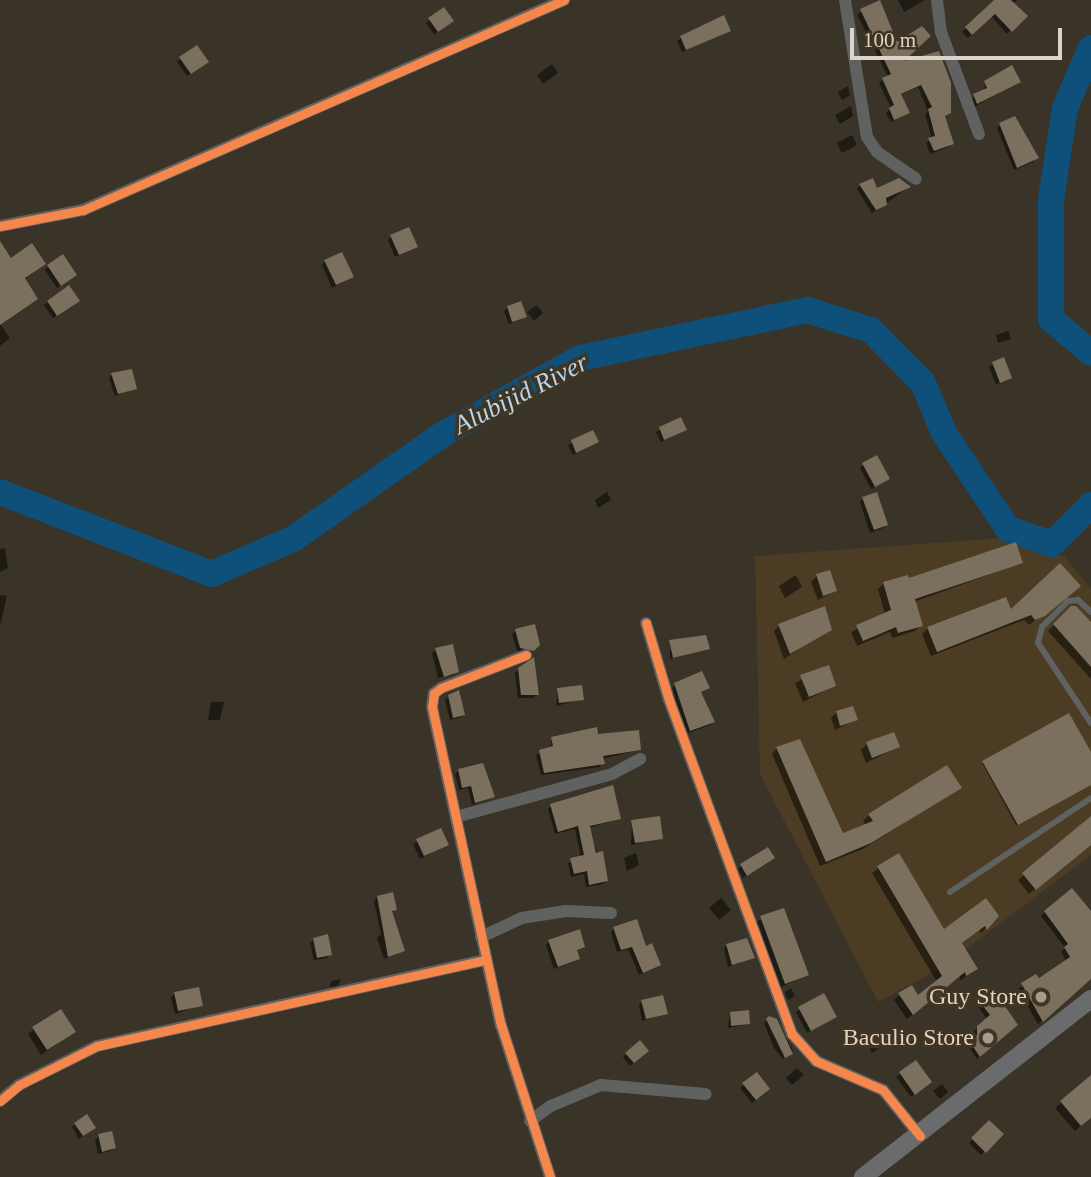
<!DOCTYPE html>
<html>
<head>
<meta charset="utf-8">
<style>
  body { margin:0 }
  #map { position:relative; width:1091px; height:1177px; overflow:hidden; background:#393328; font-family:"Times New Roman",serif }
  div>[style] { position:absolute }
  .built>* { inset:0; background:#4c3c24 }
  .shadow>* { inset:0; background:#0007 }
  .river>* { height:26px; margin:-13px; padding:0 13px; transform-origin:13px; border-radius:13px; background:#0f507a }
  .building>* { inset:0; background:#7b6f5d }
  .lane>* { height:6px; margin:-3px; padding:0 3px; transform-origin:3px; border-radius:3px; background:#606262 }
  .street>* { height:12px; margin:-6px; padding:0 6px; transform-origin:6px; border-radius:6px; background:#606262 }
  .secondary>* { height:18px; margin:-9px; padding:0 9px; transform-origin:9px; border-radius:9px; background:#696b6c }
  .cycleway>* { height:9px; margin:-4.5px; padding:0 4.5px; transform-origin:4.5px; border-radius:4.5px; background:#f5874c }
  .dots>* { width:19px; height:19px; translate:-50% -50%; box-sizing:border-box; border:4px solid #413420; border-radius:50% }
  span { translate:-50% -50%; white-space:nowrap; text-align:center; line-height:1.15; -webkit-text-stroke:7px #413420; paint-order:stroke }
  .poi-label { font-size:24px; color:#ddd4c9 }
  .right { translate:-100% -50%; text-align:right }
  .water-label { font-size:26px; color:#b5d5f1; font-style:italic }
  .scale { position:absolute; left:850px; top:28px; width:212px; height:32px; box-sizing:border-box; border:4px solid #ddd4c9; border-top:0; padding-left:9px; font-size:21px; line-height:24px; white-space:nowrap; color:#ddd4c9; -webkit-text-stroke:5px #413420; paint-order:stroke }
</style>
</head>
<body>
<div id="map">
  <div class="built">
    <i style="clip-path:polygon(1017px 537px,1065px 557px,1091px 589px,1091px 855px,941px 968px,878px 1002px,760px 774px,755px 556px)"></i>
  </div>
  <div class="shadow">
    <i style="clip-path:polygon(898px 0,925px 0,904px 12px)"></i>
    <i style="clip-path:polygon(997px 0,1017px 0,1014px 3px,1026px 16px,1007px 34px,991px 16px,968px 38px,962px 32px)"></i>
    <i style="clip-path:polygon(879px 3px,898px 64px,938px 53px,950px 112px,944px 117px,952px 144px,948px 147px,930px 154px,926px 143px,932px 139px,925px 114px,928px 111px,918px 87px,900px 95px,908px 112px,891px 122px,886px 113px,891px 108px,879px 83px,888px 77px,857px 14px)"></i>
    <i style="clip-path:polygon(429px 20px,448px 25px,434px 34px,426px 23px)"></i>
    <i style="clip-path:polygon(728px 31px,682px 52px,677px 41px,681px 38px)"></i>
    <i style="clip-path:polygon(181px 58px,203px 65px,187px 76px,177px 62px)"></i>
    <i style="clip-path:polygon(552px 64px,558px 73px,543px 84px,537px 75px)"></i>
    <i style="clip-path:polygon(985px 82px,1019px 82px,974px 107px,971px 99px,984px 91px)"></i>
    <i style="clip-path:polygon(848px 86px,850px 95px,842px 100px,838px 92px)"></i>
    <i style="clip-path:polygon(851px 106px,853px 116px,840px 124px,835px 115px)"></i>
    <i style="clip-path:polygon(1000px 125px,1036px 158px,1033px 162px,1014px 170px,997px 128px)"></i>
    <i style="clip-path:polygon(852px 135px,857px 145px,842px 153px,837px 143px)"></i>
    <i style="clip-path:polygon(860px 185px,876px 190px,909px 187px,872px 213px,857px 189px)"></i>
    <i style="clip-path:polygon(391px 237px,416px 247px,395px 257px,388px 240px)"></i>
    <i style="clip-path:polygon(0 244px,11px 260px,44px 263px,24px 280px,36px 298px,1px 325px,10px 338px,0 346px)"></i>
    <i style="clip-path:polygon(325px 261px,352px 277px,332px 288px,322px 265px)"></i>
    <i style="clip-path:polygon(48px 266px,71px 278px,57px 288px,45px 270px)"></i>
    <i style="clip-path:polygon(48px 302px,74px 304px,53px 318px,44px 305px)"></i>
    <i style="clip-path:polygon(537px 305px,543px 313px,534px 321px,527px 312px)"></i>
    <i style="clip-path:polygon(508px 307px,524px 316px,509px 324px,504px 311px)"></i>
    <i style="clip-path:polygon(1008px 331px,1011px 339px,998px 343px,996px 335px)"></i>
    <i style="clip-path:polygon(1003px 360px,1010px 377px,996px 385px,989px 367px)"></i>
    <i style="clip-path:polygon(112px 375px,135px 388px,115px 396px,109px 378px)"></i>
    <i style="clip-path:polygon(680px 419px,684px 430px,661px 442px,656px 432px)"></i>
    <i style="clip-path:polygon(592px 433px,597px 442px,573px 455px,568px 445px)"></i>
    <i style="clip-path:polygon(863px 465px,888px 479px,871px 489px,860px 468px)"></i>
    <i style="clip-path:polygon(607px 492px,611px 500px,598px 508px,595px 500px)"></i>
    <i style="clip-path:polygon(863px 498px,886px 525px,883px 528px,870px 533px,860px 502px)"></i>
    <i style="clip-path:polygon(5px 548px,8px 568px,0 572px,0 549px)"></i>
    <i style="clip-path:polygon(1021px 563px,914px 602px,921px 625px,915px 631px,892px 638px,890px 632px,857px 646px,851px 632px,885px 614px,878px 589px,884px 583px)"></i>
    <i style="clip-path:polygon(796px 575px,802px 587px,785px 598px,779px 586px)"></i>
    <i style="clip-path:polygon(817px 576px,835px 591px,818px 600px,811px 582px)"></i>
    <i style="clip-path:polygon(1073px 591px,1029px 625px,1024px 620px,931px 656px,922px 634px,928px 628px,1010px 612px)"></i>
    <i style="clip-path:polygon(0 595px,7px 596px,0 626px)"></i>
    <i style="clip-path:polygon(1071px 608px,1091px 625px,1091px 679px,1048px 631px)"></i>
    <i style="clip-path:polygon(779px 626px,830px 629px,784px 659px,774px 631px)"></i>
    <i style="clip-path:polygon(516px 631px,538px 645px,529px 654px,517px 651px,512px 634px)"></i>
    <i style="clip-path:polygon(670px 642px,708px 649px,670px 659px)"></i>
    <i style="clip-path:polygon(436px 650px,457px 671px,453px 675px,438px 678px,432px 653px)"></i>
    <i style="clip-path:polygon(828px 667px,834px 686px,803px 702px,795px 683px)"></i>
    <i style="clip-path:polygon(519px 669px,537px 694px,533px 698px,518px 698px,515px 673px)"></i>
    <i style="clip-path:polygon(675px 685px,708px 687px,700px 693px,713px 722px,710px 725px,686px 734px,672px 688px)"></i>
    <i style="clip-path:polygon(558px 690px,582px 699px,556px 706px)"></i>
    <i style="clip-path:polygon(449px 696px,463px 714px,459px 718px,450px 720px,445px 700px)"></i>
    <i style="clip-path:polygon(211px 702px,224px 702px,220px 720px,208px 720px)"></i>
    <i style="clip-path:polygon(837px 712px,856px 720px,835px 730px,831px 718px)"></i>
    <i style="clip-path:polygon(597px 736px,639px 750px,602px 759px,600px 767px,541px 775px,536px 755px,550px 749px,552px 739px)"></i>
    <i style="clip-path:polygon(867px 744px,898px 747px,866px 763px,861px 750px)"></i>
    <i style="clip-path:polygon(777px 748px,843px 835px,866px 826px,863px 821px,869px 815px,959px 788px,863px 849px,820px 866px,772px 754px)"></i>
    <i style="clip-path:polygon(1091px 755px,1091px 784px,1016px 825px,982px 763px)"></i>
    <i style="clip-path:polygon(459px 770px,493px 797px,472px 805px,468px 788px,459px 790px,455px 774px)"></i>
    <i style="clip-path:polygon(551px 806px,619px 819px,589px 828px,607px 881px,603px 884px,586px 887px,584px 874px,571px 877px,568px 863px,581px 858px,575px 829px,555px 834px,548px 809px)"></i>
    <i style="clip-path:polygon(1091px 818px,1091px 844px,1029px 894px,1018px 880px)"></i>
    <i style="clip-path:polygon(632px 821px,661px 838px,631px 845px)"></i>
    <i style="clip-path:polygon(440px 830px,447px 844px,420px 859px,413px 844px)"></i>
    <i style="clip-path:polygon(636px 853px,639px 865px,627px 871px,624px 858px)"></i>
    <i style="clip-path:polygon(898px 855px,943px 932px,997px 916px,981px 933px,979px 930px,961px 944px,976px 969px,961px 980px,959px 976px,907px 1019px,894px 1000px,899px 995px,917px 997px,937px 982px,872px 873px)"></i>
    <i style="clip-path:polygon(769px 861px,743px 878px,738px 869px,741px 866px)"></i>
    <i style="clip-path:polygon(377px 897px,395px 909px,391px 913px,403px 951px,384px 959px,377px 938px,381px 934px,374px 901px)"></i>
    <i style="clip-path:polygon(721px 898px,731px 910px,719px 920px,709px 908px)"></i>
    <i style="clip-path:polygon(783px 910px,807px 974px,780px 988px,755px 922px)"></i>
    <i style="clip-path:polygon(1045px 912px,1091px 925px,1091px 978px,1038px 1024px,1018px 989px,1067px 962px,1061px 952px,1065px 948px,1041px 916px)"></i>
    <i style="clip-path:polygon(614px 928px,659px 964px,639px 975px,628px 949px,617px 952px,611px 932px)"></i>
    <i style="clip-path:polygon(314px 939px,330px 954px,327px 958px,314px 960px,310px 943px)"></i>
    <i style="clip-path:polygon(549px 941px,584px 946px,575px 951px,574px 962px,554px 969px,546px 945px)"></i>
    <i style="clip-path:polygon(727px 945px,753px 957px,728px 967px,724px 949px)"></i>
    <i style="clip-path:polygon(341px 979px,338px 986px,329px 987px,332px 981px)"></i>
    <i style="clip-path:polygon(791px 988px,795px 996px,788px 1000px,785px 992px)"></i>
    <i style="clip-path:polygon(175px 994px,202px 1005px,175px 1014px,171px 997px)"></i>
    <i style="clip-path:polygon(642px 1001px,666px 1013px,642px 1021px,639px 1005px)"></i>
    <i style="clip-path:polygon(980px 1002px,1016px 1025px,977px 1059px,968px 1046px,975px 1040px,974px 1031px,987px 1019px,977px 1005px)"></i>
    <i style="clip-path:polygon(800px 1009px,835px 1017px,807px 1033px,796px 1012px)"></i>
    <i style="clip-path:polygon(730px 1013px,748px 1024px,728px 1028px)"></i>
    <i style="clip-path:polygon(767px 1020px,776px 1020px,793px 1050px,783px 1059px,774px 1048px,764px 1023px)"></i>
    <i style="clip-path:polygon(34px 1029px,74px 1032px,41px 1055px,28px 1034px)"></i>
    <i style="clip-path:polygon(880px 1037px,885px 1045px,872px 1053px,867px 1045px)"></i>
    <i style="clip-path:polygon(626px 1054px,643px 1055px,630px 1066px,623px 1057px)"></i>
    <i style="clip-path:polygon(916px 1062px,927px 1085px,911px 1097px,896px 1077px)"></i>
    <i style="clip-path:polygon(797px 1068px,804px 1075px,792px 1085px,786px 1078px)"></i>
    <i style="clip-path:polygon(756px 1074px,765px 1092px,752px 1103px,740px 1088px)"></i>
    <i style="clip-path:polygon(1091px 1077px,1091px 1117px,1075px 1131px,1055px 1108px)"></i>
    <i style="clip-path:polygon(942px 1084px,948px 1092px,940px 1099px,933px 1091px)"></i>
    <i style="clip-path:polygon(989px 1122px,1001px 1134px,981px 1155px,969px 1143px)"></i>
    <i style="clip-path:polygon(75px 1124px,94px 1128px,79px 1139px,72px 1127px)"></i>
    <i style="clip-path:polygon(99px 1136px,114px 1148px,110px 1151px,98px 1154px,95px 1140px)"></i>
  </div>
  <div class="river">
    <i style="left:1091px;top:48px;width:65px;rotate:113.4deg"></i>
    <i style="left:1065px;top:108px;width:93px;rotate:98.7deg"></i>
    <i style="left:1051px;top:200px;width:119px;rotate:90deg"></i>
    <i style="left:1051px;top:319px;width:52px;rotate:40.4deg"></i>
    <i style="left:0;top:492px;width:226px;rotate:21.2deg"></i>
    <i style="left:211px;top:574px;width:89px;rotate:-23.1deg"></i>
    <i style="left:293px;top:539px;width:183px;rotate:-35deg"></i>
    <i style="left:443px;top:434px;width:157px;rotate:-29deg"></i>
    <i style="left:580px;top:358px;width:232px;rotate:-11.9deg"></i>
    <i style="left:807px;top:310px;width:67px;rotate:17.4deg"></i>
    <i style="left:871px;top:330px;width:74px;rotate:45.5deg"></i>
    <i style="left:923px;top:383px;width:54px;rotate:67.2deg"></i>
    <i style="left:944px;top:433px;width:115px;rotate:56.3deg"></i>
    <i style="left:1008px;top:529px;width:46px;rotate:18.8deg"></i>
    <i style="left:1052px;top:544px;width:55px;rotate:-45deg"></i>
  </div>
  <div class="building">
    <i style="clip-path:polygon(880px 0,897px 42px,922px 26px,931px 36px,904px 61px,939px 51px,951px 83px,951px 113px,945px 116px,954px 144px,934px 151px,928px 138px,935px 136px,928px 109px,932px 107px,921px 85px,901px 94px,910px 113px,894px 120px,889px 108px,894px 105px,882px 78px,891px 74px,860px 9px)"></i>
    <i style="clip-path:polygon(994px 0,1011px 0,1028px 16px,1012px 32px,995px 14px,972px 35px,965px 27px)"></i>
    <i style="clip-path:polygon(444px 7px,454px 21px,438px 32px,428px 18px)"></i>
    <i style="clip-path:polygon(724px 15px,731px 31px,686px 50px,680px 36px)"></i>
    <i style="clip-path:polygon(197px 45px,209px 62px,191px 74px,179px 57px)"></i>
    <i style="clip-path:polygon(1012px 65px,1021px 82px,977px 104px,973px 94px,987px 88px,984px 81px)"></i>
    <i style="clip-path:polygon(1015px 116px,1039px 158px,1017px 168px,999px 123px)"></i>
    <i style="clip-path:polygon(873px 178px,877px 188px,899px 178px,911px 187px,886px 198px,887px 205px,876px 210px,859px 184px)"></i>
    <i style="clip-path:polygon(409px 227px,418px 247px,399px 255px,390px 235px)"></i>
    <i style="clip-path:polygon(0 241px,11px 258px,32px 243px,46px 264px,25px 278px,38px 299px,0 325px)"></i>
    <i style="clip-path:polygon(342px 252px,354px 277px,336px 285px,324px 260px)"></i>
    <i style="clip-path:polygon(63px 254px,77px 275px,61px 286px,47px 265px)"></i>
    <i style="clip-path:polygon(69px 285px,80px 301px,57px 316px,47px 301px)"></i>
    <i style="clip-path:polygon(521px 301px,527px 317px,512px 322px,507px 306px)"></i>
    <i style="clip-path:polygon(1004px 357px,1012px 378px,1000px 383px,992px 362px)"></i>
    <i style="clip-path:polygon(132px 369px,137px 389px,118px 394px,111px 373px)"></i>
    <i style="clip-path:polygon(681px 417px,687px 430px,664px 440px,659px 427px)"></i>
    <i style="clip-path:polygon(593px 430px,599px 442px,576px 453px,571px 440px)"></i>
    <i style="clip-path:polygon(877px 455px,890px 479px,875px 487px,862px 463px)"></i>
    <i style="clip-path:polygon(877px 492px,888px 525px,874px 530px,862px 497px)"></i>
    <i style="clip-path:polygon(1016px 542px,1023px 563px,915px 599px,923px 626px,898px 633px,896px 627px,863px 641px,856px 625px,891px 610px,883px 582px,908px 575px,909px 578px)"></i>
    <i style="clip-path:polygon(1060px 563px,1081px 586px,1045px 616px,1035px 620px,1031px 615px,937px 652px,927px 627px,1006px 597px,1011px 609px)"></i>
    <i style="clip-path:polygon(830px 570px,837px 591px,823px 596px,816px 574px)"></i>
    <i style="clip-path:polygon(825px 606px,832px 630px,790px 654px,778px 624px)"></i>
    <i style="clip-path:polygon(1071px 606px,1076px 606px,1091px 622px,1091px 667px,1053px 624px)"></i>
    <i style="clip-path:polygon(535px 624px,540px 645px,534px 651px,520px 648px,515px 629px)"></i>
    <i style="clip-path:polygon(706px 635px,710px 649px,673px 658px,669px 640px)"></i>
    <i style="clip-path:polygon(453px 644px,459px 672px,444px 677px,435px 648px)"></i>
    <i style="clip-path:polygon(534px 657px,539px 695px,521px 695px,518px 668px)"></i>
    <i style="clip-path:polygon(829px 665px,836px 686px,809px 697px,800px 675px)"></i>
    <i style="clip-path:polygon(702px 671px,710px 688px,701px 692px,715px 722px,690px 731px,674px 683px)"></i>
    <i style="clip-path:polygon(582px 685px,584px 700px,559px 703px,557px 688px)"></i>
    <i style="clip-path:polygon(459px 690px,465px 715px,453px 718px,448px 695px)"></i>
    <i style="clip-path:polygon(853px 706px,858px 720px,840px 726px,836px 711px)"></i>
    <i style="clip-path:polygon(1069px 713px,1091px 752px,1091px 785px,1018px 825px,982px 761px)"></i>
    <i style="clip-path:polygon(597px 727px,598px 734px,639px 730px,641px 750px,603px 756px,605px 764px,544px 773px,539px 750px,553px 746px,551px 737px)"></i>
    <i style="clip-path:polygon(894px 732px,900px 747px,872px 758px,866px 742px)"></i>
    <i style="clip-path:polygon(800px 739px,843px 833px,873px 821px,868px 814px,947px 765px,962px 788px,871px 843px,826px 862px,776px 747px)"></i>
    <i style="clip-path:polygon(483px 763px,495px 797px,475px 803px,471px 786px,462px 788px,458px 769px)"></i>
    <i style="clip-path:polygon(613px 785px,621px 819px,590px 826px,596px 853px,603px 851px,608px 881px,589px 885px,587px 871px,574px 874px,570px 858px,584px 855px,578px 826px,558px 832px,550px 804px)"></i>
    <i style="clip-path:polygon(660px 816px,663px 839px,635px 843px,631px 820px)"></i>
    <i style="clip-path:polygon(1091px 816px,1091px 845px,1036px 890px,1022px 873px)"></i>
    <i style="clip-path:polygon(441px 828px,449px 845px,424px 856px,416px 839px)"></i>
    <i style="clip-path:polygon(768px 847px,775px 858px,747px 876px,740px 864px)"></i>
    <i style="clip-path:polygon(899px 853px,944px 929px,986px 898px,999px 916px,987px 930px,985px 926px,962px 943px,978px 969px,966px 976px,965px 972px,913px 1015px,898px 993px,912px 985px,918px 995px,942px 976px,877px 866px)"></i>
    <i style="clip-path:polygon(1072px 888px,1091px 911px,1091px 979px,1043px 1022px,1021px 983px,1036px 974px,1039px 978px,1070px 957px,1064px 947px,1068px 944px,1044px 911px)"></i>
    <i style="clip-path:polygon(393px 892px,397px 910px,392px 911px,405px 951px,388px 957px,377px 896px)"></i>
    <i style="clip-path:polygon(784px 908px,809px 975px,785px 984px,760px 916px)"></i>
    <i style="clip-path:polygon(637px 919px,646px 946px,652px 943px,661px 965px,643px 973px,632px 947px,621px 950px,613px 927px)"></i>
    <i style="clip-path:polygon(580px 929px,585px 947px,577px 950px,580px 959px,558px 967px,548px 940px)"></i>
    <i style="clip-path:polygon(328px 934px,332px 955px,317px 958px,313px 938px)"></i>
    <i style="clip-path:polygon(747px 938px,755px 958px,732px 965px,726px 944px)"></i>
    <i style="clip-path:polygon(199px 987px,203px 1006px,178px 1011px,174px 992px)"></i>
    <i style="clip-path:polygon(994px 990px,1018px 1025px,980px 1057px,970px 1042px,977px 1035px,977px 1026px,990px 1015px,979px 1001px)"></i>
    <i style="clip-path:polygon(824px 993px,837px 1017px,811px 1031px,798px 1007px)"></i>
    <i style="clip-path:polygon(663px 995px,668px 1014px,646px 1019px,641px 1000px)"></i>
    <i style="clip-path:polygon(61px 1009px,76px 1032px,47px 1050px,32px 1027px)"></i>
    <i style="clip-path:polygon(749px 1010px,750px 1024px,731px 1026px,730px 1012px)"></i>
    <i style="clip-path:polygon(769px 1016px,777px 1019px,793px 1054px,785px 1058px,766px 1019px)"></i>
    <i style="clip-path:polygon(640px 1040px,649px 1051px,634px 1063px,625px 1053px)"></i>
    <i style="clip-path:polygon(916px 1060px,932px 1082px,915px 1095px,899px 1072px)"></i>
    <i style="clip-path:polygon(757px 1072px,770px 1089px,756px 1100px,742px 1083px)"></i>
    <i style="clip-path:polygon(1091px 1075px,1091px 1118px,1081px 1126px,1060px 1101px)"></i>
    <i style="clip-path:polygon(87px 1114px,96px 1128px,83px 1136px,74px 1123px)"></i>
    <i style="clip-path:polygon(989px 1120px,1004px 1134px,986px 1153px,971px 1138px)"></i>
    <i style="clip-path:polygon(112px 1131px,116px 1148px,102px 1152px,98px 1134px)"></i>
  </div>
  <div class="lane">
    <i style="left:1091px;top:612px;width:18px;rotate:-137deg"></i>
    <i style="left:1078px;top:600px;width:10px;rotate:174deg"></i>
    <i style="left:1068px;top:601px;width:37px;rotate:135deg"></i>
    <i style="left:1042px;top:627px;width:16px;rotate:104deg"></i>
    <i style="left:1038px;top:643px;width:96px;rotate:56.5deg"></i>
    <i style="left:950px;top:892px;width:169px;rotate:-33.7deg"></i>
  </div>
  <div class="street">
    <i style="left:845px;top:0;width:139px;rotate:80.9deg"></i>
    <i style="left:867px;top:137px;width:18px;rotate:56deg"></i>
    <i style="left:877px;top:152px;width:47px;rotate:34.7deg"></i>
    <i style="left:937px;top:0;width:32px;rotate:83deg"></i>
    <i style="left:941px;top:32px;width:109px;rotate:69.6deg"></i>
    <i style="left:0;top:226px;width:85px;rotate:-10.9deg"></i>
    <i style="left:83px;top:210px;width:525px;rotate:-23.59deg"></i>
    <i style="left:646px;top:623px;width:80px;rotate:73.4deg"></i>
    <i style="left:669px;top:700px;width:356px;rotate:69.8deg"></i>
    <i style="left:792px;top:1034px;width:36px;rotate:48deg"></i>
    <i style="left:816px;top:1061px;width:73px;rotate:23.4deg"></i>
    <i style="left:883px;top:1090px;width:59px;rotate:51.2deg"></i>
    <i style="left:526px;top:655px;width:91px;rotate:158.8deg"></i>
    <i style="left:441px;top:688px;width:9px;rotate:144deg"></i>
    <i style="left:434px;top:693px;width:14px;rotate:98deg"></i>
    <i style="left:432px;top:707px;width:325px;rotate:77.8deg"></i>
    <i style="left:501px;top:1025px;width:160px;rotate:72.1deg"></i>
    <i style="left:456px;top:817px;width:162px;rotate:-15.4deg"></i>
    <i style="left:612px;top:774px;width:32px;rotate:-28deg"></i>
    <i style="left:481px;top:937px;width:45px;rotate:-24.9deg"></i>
    <i style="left:522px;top:918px;width:44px;rotate:-9.2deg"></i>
    <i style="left:565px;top:911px;width:46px;rotate:2.5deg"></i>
    <i style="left:0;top:1101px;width:25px;rotate:-40deg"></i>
    <i style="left:19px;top:1085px;width:87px;rotate:-26.6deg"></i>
    <i style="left:97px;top:1046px;width:398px;rotate:-12.5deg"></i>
    <i style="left:530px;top:1121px;width:26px;rotate:-36deg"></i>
    <i style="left:551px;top:1106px;width:54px;rotate:-22.8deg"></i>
    <i style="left:601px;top:1085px;width:105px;rotate:4.9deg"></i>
  </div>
  <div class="secondary">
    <i style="left:863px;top:1177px;width:289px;rotate:-38deg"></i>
  </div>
  <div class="cycleway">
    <i style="left:0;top:226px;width:85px;rotate:-10.9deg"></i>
    <i style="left:83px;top:210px;width:525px;rotate:-23.59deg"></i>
    <i style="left:646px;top:623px;width:80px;rotate:73.4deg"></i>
    <i style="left:669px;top:700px;width:356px;rotate:69.8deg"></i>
    <i style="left:792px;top:1034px;width:36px;rotate:48deg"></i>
    <i style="left:816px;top:1061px;width:73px;rotate:23.4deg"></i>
    <i style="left:883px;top:1090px;width:59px;rotate:51.2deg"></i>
    <i style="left:526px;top:655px;width:91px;rotate:158.8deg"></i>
    <i style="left:441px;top:688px;width:9px;rotate:144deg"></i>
    <i style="left:434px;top:693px;width:14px;rotate:98deg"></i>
    <i style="left:432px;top:707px;width:325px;rotate:77.8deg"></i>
    <i style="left:501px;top:1025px;width:160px;rotate:72.1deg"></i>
    <i style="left:0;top:1101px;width:25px;rotate:-40deg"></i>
    <i style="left:19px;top:1085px;width:87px;rotate:-26.6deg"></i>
    <i style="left:97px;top:1046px;width:398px;rotate:-12.5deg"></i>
  </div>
  <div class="dots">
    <i style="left:1041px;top:997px;background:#a49c91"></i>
    <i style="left:988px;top:1038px;background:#a49c91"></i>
  </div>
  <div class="poi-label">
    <span class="right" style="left:1027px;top:997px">Guy Store</span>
    <span class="right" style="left:974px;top:1038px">Baculio Store</span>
  </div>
  <div class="water-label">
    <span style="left:521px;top:394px;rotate:-27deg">Alubijid River</span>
  </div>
  <div class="scale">100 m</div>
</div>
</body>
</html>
